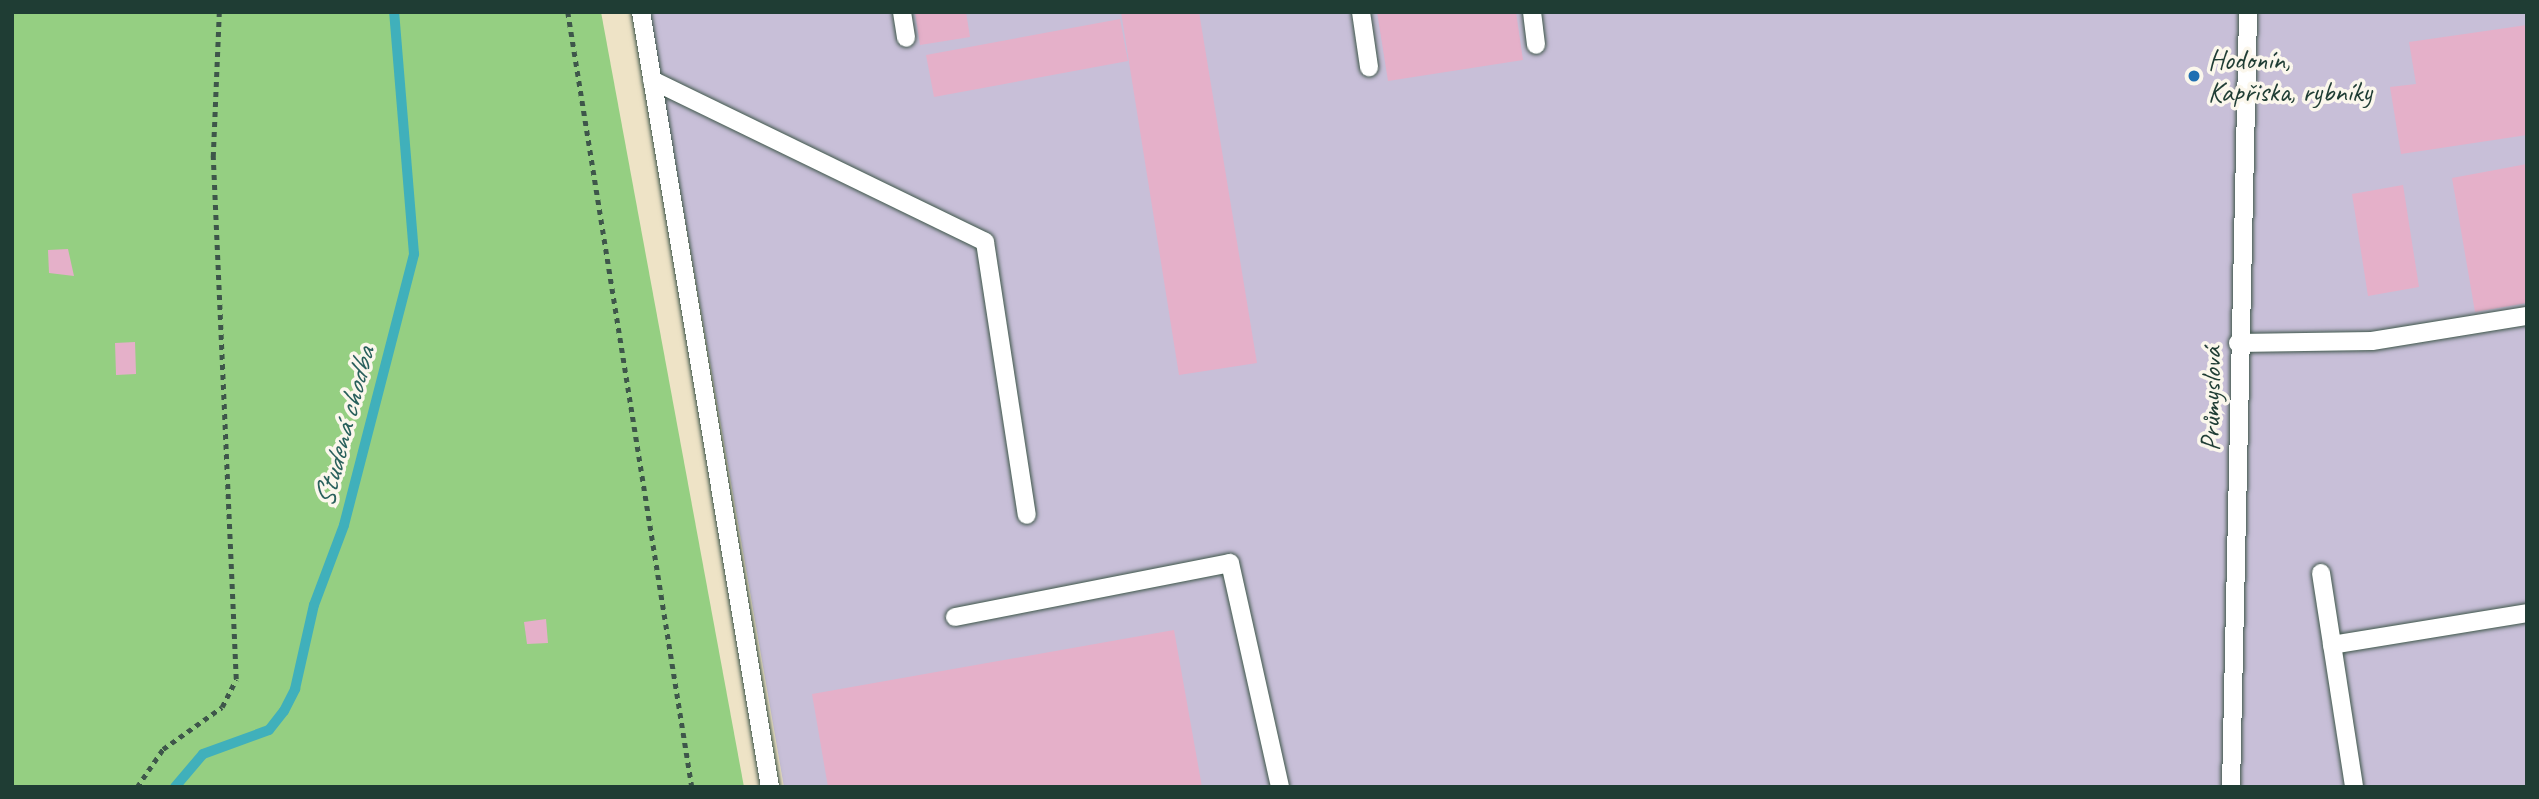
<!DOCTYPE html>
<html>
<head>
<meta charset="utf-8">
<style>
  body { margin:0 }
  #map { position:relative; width:2539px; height:799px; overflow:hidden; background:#eee3c6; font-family:Caveat,sans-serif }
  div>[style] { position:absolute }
  .industrial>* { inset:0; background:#c8bfd8 }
  .green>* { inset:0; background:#95cf82 }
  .stream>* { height:10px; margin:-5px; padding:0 5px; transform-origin:5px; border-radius:5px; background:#40b0bb }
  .building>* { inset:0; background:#e5b0c9 }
  .path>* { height:4.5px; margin-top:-2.25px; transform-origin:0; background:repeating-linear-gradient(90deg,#3e564a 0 5px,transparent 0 10px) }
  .roads { filter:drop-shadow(0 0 2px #3e564a) drop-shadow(0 0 2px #3e564a) }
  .lane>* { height:18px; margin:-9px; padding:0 9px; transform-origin:9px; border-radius:9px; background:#fff }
  .dots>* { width:19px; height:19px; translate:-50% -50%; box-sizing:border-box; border:4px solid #fbf7ec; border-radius:50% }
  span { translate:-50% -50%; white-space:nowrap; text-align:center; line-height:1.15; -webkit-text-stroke:7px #fbf7ec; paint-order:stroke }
  .poi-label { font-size:28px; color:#1f3d34 }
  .left { translate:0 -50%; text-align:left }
  .street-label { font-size:28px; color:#1f3d34 }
  .water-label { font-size:30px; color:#29605c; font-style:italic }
  .frame { position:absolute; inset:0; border:14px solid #1f3d34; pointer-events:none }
</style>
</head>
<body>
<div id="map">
  <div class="industrial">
    <i style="clip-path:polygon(649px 12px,2527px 12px,2527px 787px,784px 787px)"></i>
  </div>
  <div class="green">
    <i style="clip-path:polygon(12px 12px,601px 12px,744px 787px,12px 787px)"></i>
  </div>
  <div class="stream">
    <i style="left:175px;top:787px;width:43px;rotate:-49.7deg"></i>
    <i style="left:203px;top:754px;width:70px;rotate:-20deg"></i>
    <i style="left:269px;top:730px;width:24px;rotate:-52deg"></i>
    <i style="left:284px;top:711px;width:25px;rotate:-63deg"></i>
    <i style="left:295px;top:689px;width:86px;rotate:-77.3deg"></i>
    <i style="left:314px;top:605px;width:85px;rotate:-69.4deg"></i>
    <i style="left:344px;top:525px;width:280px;rotate:-75.5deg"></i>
    <i style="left:414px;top:254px;width:243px;rotate:-94.7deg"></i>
  </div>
  <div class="building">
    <i style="clip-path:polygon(915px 12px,966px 12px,970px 37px,920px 45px)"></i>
    <i style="clip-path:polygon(1121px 12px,1199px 12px,1257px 363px,1179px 375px)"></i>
    <i style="clip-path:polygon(1377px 12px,1516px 12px,1523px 60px,1388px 81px)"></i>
    <i style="clip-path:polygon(1120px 19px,1128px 61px,934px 97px,926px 55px)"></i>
    <i style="clip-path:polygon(2527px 25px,2527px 135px,2401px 154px,2390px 87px,2416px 84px,2409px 42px)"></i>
    <i style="clip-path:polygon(2527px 164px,2527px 303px,2475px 312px,2452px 178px)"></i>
    <i style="clip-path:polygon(2403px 185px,2419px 287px,2368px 296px,2352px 194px)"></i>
    <i style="clip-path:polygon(68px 249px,74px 276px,49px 273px,48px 250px)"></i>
    <i style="clip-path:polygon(135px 342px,136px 374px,116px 375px,115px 343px)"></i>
    <i style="clip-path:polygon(546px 619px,548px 643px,527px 644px,524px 622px)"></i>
    <i style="clip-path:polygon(1174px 630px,1202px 787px,828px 787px,812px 694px)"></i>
  </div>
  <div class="path">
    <i style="left:568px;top:12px;width:785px;rotate:80.91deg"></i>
    <i style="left:137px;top:787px;width:46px;rotate:-55.6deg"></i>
    <i style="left:163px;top:749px;width:72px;rotate:-35.4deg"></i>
    <i style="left:222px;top:707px;width:31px;rotate:-63deg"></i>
    <i style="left:236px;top:679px;width:523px;rotate:-92.52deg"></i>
    <i style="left:213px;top:157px;width:145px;rotate:-87.6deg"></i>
  </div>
  <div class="roads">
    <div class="lane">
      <i style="left:641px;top:12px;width:786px;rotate:80.55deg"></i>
      <i style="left:902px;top:12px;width:26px;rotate:81deg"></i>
      <i style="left:1361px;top:12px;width:56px;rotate:81.7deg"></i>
      <i style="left:1532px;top:12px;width:33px;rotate:83deg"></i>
      <i style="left:652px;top:80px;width:370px;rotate:25.9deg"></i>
      <i style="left:985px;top:242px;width:276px;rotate:81.3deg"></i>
      <i style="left:2238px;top:343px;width:134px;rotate:-0.9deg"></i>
      <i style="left:2372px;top:341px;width:157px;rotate:-9.2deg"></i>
      <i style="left:2321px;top:573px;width:217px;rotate:81.2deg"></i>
      <i style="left:955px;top:617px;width:280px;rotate:-11.1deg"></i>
      <i style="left:1230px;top:563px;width:230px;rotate:77.4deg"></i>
      <i style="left:2332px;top:645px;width:198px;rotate:-9.3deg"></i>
      <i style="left:2231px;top:787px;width:775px;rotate:-88.74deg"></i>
    </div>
  </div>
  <div class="dots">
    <i style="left:2194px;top:76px;background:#1f6fb2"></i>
  </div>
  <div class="poi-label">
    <span class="left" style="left:2208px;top:76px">Hodonín,<br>Kapřiska, rybníky</span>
  </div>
  <div class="street-label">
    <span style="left:2211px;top:399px;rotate:-89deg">Průmyslová</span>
  </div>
  <div class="water-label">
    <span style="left:344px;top:427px;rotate:-75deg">Studená chodba</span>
  </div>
  <div class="frame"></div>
</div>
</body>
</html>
